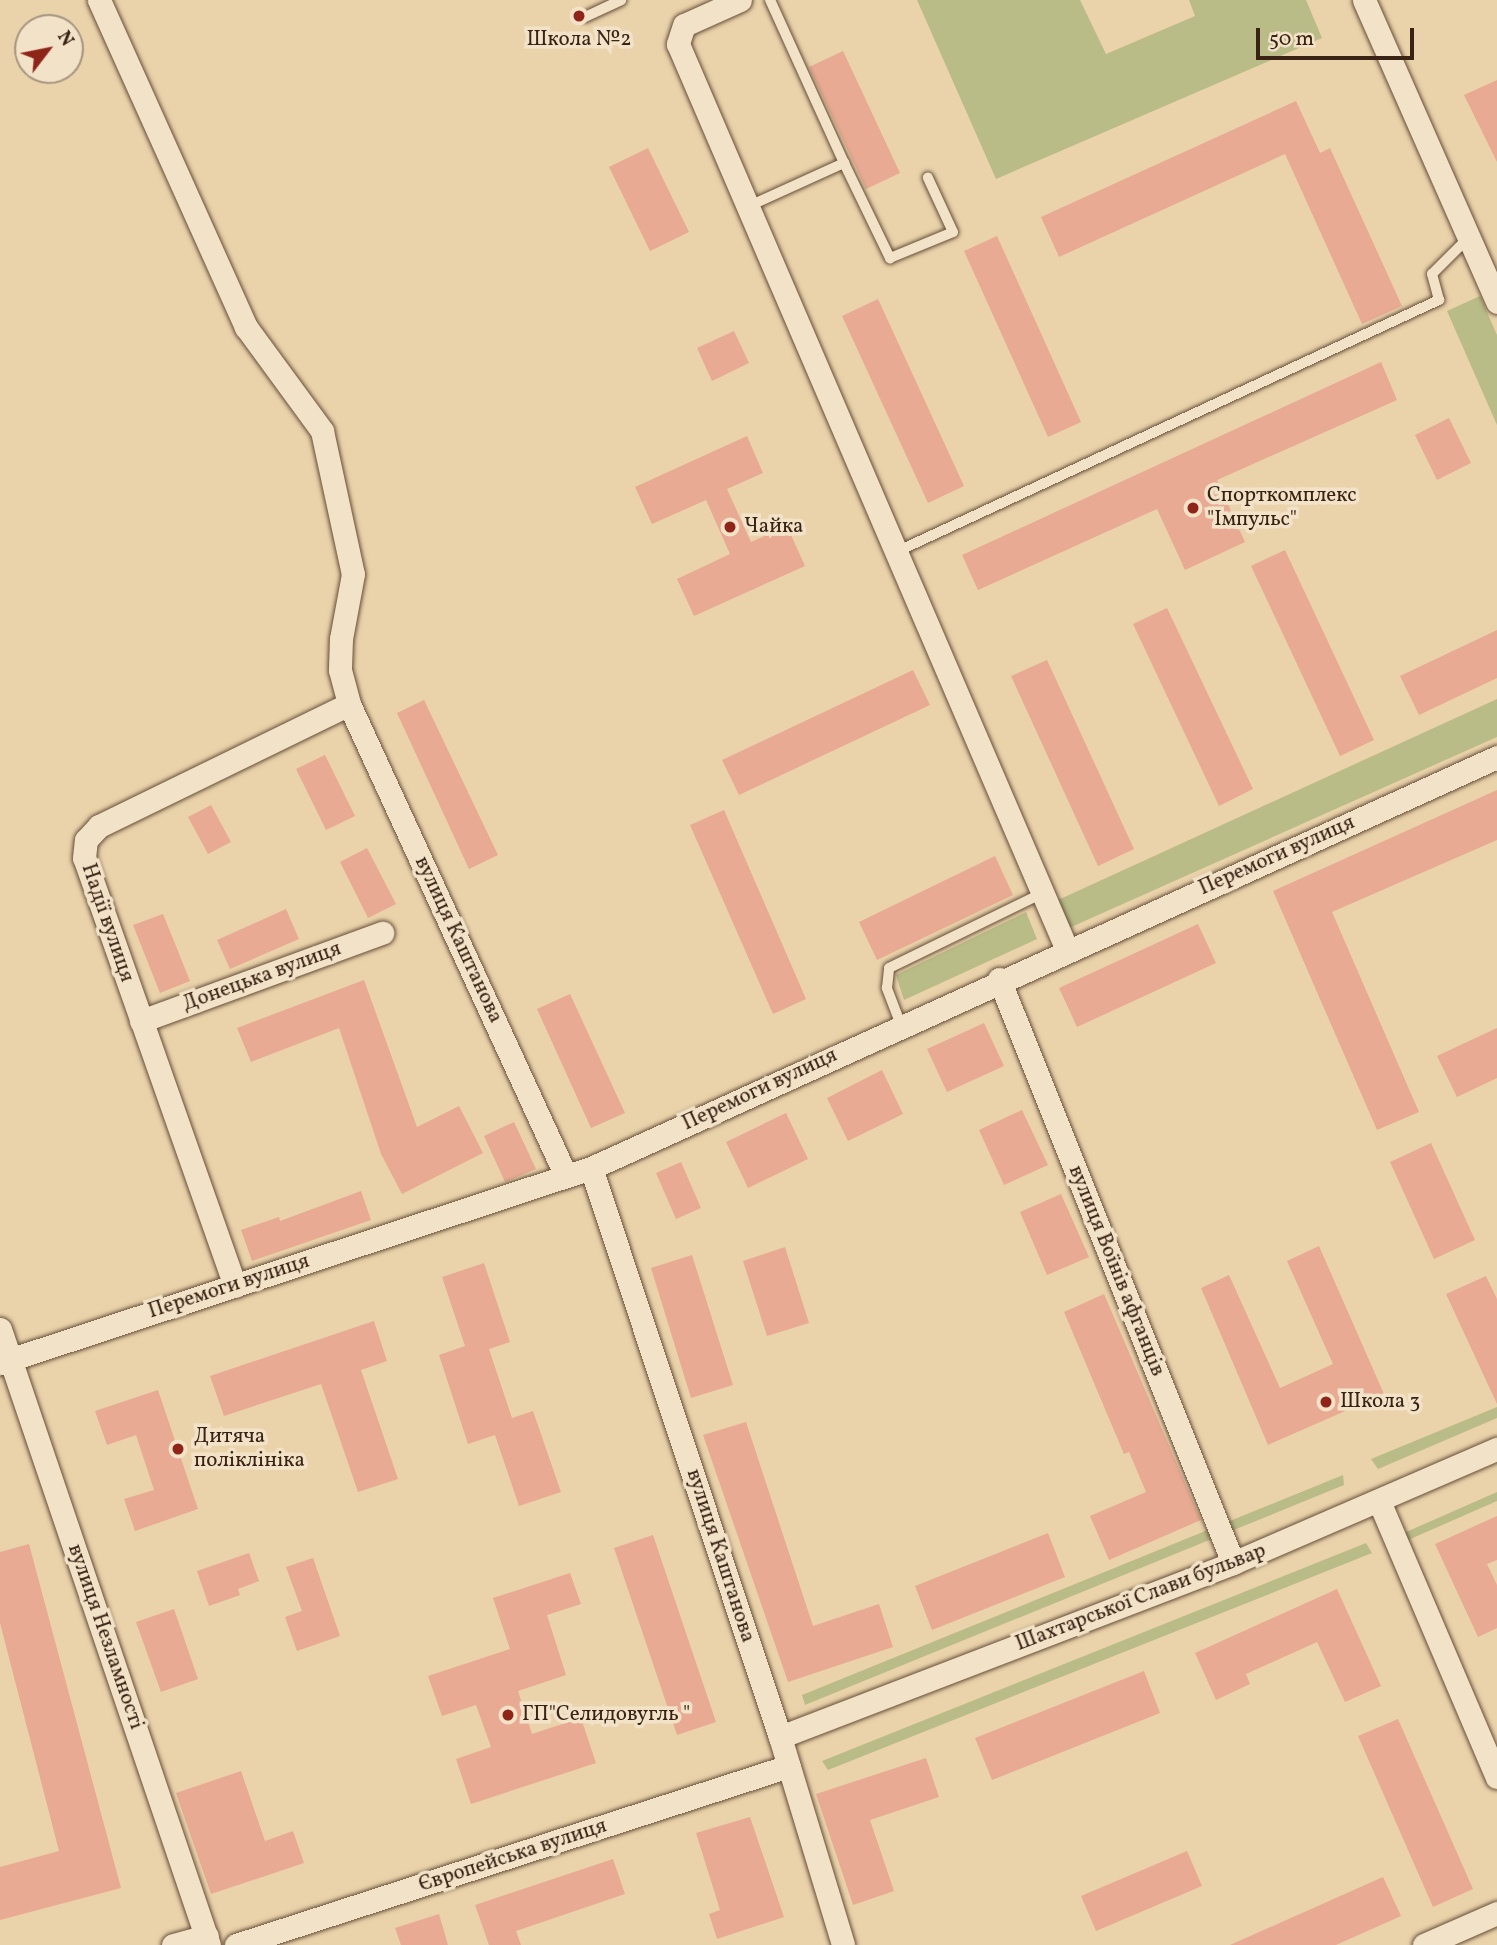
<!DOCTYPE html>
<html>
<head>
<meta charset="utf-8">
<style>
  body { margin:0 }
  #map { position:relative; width:1497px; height:1945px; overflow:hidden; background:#ead3aa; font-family:Vollkorn,serif }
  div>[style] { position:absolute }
  .green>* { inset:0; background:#b9bc87 }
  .building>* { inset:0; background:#e8aa93 }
  .roads { filter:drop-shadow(0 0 2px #664e3a) drop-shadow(0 0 2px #664e3a) }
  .lane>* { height:10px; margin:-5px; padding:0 5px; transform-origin:5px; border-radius:5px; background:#f1e2c8 }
  .street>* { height:23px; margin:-11.5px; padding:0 11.5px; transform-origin:11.5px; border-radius:11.5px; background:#f1e2c8 }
  .dots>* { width:19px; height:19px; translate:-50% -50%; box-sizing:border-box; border:4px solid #f1e2c8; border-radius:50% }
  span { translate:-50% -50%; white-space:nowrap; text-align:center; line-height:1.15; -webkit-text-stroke:7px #f1e2c8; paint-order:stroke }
  .poi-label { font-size:21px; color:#3a2214 }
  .left { translate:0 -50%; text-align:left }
  .street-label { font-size:21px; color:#3a2214 }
  .north { position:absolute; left:14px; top:14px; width:70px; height:70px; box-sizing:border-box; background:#f1e2c8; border:2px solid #a89580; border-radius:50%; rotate:58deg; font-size:19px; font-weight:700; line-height:28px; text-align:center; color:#3a2214 }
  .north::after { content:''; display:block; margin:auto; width:24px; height:32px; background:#8f2418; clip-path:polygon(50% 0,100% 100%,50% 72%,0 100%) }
  .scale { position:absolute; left:1256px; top:28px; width:158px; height:32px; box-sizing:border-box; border:4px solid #3a2214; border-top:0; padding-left:9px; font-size:21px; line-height:24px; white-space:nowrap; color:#3a2214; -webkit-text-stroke:5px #f1e2c8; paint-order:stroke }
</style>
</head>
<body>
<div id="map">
  <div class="green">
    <i style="clip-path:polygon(917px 0,1080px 0,1106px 54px,1195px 16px,1189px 0,1306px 0,1322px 38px,996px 179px)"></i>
    <i style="clip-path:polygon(1480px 296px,1497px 335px,1497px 425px,1447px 311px)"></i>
    <i style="clip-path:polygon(1497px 699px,1497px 737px,1069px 928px,1058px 900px)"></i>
    <i style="clip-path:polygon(1026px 912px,1037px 939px,904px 1000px,896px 975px)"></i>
    <i style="clip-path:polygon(1497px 1407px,1497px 1418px,1378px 1469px,1371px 1459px)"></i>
    <i style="clip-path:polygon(1343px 1475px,1344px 1485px,805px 1705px,802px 1695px)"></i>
    <i style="clip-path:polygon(1497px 1492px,1497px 1501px,1399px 1544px,1397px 1536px)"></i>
    <i style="clip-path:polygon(1366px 1543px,1372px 1553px,828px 1770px,822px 1761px)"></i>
  </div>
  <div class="building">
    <i style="clip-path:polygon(843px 51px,900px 173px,866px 189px,809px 67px)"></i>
    <i style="clip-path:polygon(1497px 80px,1497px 162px,1464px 95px)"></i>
    <i style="clip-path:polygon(1296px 101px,1320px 153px,1330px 148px,1402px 306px,1362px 324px,1285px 154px,1059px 257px,1041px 217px)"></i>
    <i style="clip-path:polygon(648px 148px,689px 232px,650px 251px,609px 167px)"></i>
    <i style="clip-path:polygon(997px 236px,1081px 422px,1048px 437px,964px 251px)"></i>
    <i style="clip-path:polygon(878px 299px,964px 486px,928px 503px,842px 316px)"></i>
    <i style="clip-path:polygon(734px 331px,749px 363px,712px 381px,697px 348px)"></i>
    <i style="clip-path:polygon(1381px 362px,1397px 400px,1217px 480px,1245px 542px,1185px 570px,1157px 509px,978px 590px,962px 555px)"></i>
    <i style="clip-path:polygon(1449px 418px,1471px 463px,1437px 480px,1415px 435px)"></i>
    <i style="clip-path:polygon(747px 436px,763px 473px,727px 489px,751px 542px,787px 526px,805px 566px,694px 616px,677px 579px,730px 554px,706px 500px,652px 524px,635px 487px)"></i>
    <i style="clip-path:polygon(1285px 550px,1374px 740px,1340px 756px,1251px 566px)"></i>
    <i style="clip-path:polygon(1167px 608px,1253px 789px,1219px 806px,1133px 624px)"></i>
    <i style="clip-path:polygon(1497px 630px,1497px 678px,1419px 715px,1400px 676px)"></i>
    <i style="clip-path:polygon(1047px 660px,1134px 849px,1098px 866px,1011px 676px)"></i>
    <i style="clip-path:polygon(913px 670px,930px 705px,739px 795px,722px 760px)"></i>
    <i style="clip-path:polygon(424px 700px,498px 855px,469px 869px,397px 713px)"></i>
    <i style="clip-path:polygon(325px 755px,355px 816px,326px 830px,296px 769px)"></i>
    <i style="clip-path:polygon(1497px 790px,1497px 840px,1332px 912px,1419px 1112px,1377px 1130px,1273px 891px)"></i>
    <i style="clip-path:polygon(211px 805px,231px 842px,208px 854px,188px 817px)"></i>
    <i style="clip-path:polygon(724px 810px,806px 999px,773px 1014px,690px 825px)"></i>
    <i style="clip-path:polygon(367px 848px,396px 904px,368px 918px,340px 862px)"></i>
    <i style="clip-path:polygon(995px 856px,1013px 895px,877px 960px,859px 922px)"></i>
    <i style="clip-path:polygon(286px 909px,299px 939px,230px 969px,217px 940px)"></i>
    <i style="clip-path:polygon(163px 914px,190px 981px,160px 993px,133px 925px)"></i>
    <i style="clip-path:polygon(1198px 924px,1216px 963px,1077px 1027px,1059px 988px)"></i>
    <i style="clip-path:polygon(364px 980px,417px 1127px,459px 1106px,483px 1153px,402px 1194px,381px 1154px,339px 1028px,251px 1062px,237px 1028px)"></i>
    <i style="clip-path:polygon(570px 994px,625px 1113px,591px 1128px,537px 1009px)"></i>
    <i style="clip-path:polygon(984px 1023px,1004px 1066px,947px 1092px,927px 1049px)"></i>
    <i style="clip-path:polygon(1497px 1028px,1497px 1078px,1457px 1097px,1437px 1056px)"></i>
    <i style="clip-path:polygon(882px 1070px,903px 1114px,848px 1141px,827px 1098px)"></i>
    <i style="clip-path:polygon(1022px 1110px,1048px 1165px,1004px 1185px,979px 1130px)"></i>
    <i style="clip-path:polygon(786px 1113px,808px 1159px,748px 1188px,726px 1142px)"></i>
    <i style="clip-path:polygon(514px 1122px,536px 1169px,505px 1182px,484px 1136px)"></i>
    <i style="clip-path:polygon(1431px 1143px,1475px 1240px,1434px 1259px,1390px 1162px)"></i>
    <i style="clip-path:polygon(681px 1162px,701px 1208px,676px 1219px,656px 1173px)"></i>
    <i style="clip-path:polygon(361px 1191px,371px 1220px,252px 1261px,241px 1230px,279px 1217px,280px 1221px)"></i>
    <i style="clip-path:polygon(1061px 1194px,1089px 1257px,1047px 1275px,1020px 1212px)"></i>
    <i style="clip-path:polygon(1319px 1246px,1384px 1394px,1268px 1445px,1201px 1288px,1229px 1275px,1280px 1388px,1333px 1364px,1287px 1261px)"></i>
    <i style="clip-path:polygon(785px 1247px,809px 1323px,767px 1336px,743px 1261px)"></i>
    <i style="clip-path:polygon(692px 1255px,733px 1385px,691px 1398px,651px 1268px)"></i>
    <i style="clip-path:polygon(484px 1263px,510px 1342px,489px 1349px,512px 1418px,533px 1411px,561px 1492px,519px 1506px,495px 1435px,468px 1444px,439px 1355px,465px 1346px,442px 1277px)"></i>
    <i style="clip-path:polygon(1486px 1276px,1497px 1299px,1497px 1404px,1446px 1294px)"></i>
    <i style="clip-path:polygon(1104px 1294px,1201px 1520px,1109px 1560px,1090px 1516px,1146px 1492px,1129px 1452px,1124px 1454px,1064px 1312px)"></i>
    <i style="clip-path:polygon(374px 1321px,387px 1361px,361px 1370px,398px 1479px,358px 1492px,321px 1384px,224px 1416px,210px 1376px)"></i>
    <i style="clip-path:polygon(158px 1390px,198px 1509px,135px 1531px,124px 1499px,154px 1490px,136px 1435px,107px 1445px,95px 1411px)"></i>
    <i style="clip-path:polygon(746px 1422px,813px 1626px,879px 1604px,893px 1647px,788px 1682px,703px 1435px)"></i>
    <i style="clip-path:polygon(1497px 1516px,1497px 1560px,1487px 1564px,1497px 1585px,1497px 1628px,1478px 1637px,1435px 1544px)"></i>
    <i style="clip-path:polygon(1048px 1533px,1065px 1577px,932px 1630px,915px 1586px)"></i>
    <i style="clip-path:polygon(653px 1535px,716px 1722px,677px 1735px,614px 1548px)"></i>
    <i style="clip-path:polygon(29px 1544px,121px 1888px,0 1920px,0 1867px,59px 1851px,0 1623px,0 1552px)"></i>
    <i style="clip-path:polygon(249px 1553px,259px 1581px,238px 1589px,240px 1595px,209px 1606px,197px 1571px)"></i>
    <i style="clip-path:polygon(313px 1558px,340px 1636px,297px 1651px,285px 1617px,302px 1611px,286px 1567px)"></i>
    <i style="clip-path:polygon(570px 1573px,581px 1604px,547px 1615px,566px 1675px,518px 1691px,532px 1734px,581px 1718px,596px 1763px,471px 1804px,456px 1759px,491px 1747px,476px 1705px,442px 1716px,428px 1676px,510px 1649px,493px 1598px)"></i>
    <i style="clip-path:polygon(1337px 1589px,1381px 1686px,1345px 1702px,1317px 1642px,1246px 1674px,1250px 1684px,1216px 1700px,1195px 1653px)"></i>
    <i style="clip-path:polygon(174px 1609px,198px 1679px,161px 1692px,136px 1622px)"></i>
    <i style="clip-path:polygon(1144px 1671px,1160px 1713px,992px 1780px,975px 1738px)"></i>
    <i style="clip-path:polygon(1398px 1719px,1473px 1889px,1433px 1907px,1358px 1736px)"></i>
    <i style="clip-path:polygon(926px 1758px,939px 1797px,870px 1820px,894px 1891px,853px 1905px,816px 1794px)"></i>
    <i style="clip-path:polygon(241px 1771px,265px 1841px,293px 1831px,304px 1863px,211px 1894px,176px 1793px)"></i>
    <i style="clip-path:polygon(750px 1817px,784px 1917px,717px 1939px,709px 1914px,720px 1910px,696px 1833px)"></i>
    <i style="clip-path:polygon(1187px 1851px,1202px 1886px,1096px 1931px,1081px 1896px)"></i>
    <i style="clip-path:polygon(613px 1859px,625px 1894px,516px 1931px,521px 1945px,489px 1945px,475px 1905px)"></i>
    <i style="clip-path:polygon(1383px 1877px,1401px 1916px,1336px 1945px,1230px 1945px)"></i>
    <i style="clip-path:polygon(439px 1914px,448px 1945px,401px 1945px,395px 1928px)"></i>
  </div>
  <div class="roads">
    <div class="lane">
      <i style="left:585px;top:17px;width:40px;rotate:-25deg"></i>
      <i style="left:844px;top:163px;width:106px;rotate:64.2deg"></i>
      <i style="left:890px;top:258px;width:68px;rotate:-22.4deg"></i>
      <i style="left:953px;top:232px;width:60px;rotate:-114.8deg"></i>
      <i style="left:747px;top:207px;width:107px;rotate:-24.4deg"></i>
      <i style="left:844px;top:163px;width:179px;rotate:-114.4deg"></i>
      <i style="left:896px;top:552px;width:599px;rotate:-24.9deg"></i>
      <i style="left:1439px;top:300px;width:27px;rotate:-105deg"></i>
      <i style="left:1432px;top:274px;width:51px;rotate:-45deg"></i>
      <i style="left:901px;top:1025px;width:40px;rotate:-111deg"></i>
      <i style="left:887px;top:988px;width:20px;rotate:-84deg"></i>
      <i style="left:889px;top:968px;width:171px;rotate:-26deg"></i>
    </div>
    <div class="street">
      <i style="left:99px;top:0;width:359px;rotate:65.8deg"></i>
      <i style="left:246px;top:327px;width:129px;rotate:53.8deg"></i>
      <i style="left:322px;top:431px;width:146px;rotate:77.8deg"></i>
      <i style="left:353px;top:574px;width:66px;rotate:100.5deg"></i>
      <i style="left:341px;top:639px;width:31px;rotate:92deg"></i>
      <i style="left:340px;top:670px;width:35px;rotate:75deg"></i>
      <i style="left:349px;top:704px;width:519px;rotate:65.31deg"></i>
      <i style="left:740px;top:0;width:61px;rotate:155.9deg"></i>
      <i style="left:684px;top:25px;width:20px;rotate:108deg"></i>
      <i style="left:678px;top:44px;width:986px;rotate:66.76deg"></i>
      <i style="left:1364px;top:0;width:330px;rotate:66.2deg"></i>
      <i style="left:999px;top:979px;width:629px;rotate:68.16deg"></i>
      <i style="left:141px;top:1021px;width:257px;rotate:-20.1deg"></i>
      <i style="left:591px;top:1168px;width:600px;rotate:71.63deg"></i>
      <i style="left:780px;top:1737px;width:217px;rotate:73.1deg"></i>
      <i style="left:235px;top:1286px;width:454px;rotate:-109.4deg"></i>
      <i style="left:84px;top:858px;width:18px;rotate:-84deg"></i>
      <i style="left:86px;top:840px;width:19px;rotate:-47deg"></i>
      <i style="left:99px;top:826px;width:278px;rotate:-26deg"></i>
      <i style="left:0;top:1329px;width:650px;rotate:71.26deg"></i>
      <i style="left:0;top:1363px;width:622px;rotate:-18.26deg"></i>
      <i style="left:591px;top:1168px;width:995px;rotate:-24.4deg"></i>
      <i style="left:1379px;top:1501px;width:300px;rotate:66.9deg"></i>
      <i style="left:780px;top:1737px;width:485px;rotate:-21deg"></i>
      <i style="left:1233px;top:1563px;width:288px;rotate:-23.4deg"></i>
      <i style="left:173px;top:1945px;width:35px;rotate:-15deg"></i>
      <i style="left:236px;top:1945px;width:581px;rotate:-17.94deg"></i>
      <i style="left:1424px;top:1945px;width:80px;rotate:-23.7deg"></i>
    </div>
  </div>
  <div class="dots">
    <i style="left:579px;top:16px;background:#8f2418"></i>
    <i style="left:1193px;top:508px;background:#8f2418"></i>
    <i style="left:730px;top:527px;background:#8f2418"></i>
    <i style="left:1326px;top:1402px;background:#8f2418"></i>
    <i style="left:178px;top:1449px;background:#8f2418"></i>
    <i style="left:508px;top:1715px;background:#8f2418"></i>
  </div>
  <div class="poi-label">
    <span style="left:579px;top:40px">Школа №2</span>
    <span class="left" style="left:1207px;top:508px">Спорткомплекс<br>"Імпульс"</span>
    <span class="left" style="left:744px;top:527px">Чайка</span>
    <span class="left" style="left:1340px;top:1402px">Школа 3</span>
    <span class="left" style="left:194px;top:1449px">Дитяча<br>поліклініка</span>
    <span class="left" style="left:522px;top:1715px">ГП"Селидовугль "</span>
  </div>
  <div class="street-label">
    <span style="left:1277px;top:856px;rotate:-24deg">Перемоги вулиця</span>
    <span style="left:107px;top:923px;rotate:71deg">Надії вулиця</span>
    <span style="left:458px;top:940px;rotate:65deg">вулиця Каштанова</span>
    <span style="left:262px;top:977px;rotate:-20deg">Донецька вулиця</span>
    <span style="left:760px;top:1090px;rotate:-25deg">Перемоги вулиця</span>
    <span style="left:1116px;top:1271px;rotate:68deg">вулиця Воїнів афганців</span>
    <span style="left:229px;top:1287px;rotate:-18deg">Перемоги вулиця</span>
    <span style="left:720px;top:1556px;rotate:72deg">вулиця Каштанова</span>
    <span style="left:1141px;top:1598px;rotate:-21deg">Шахтарської Слави бульвар</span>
    <span style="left:105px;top:1637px;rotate:71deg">вулиця Незламності</span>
    <span style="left:513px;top:1856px;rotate:-18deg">Європейська вулиця</span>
  </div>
  <div class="north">N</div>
  <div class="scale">50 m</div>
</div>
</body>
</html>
